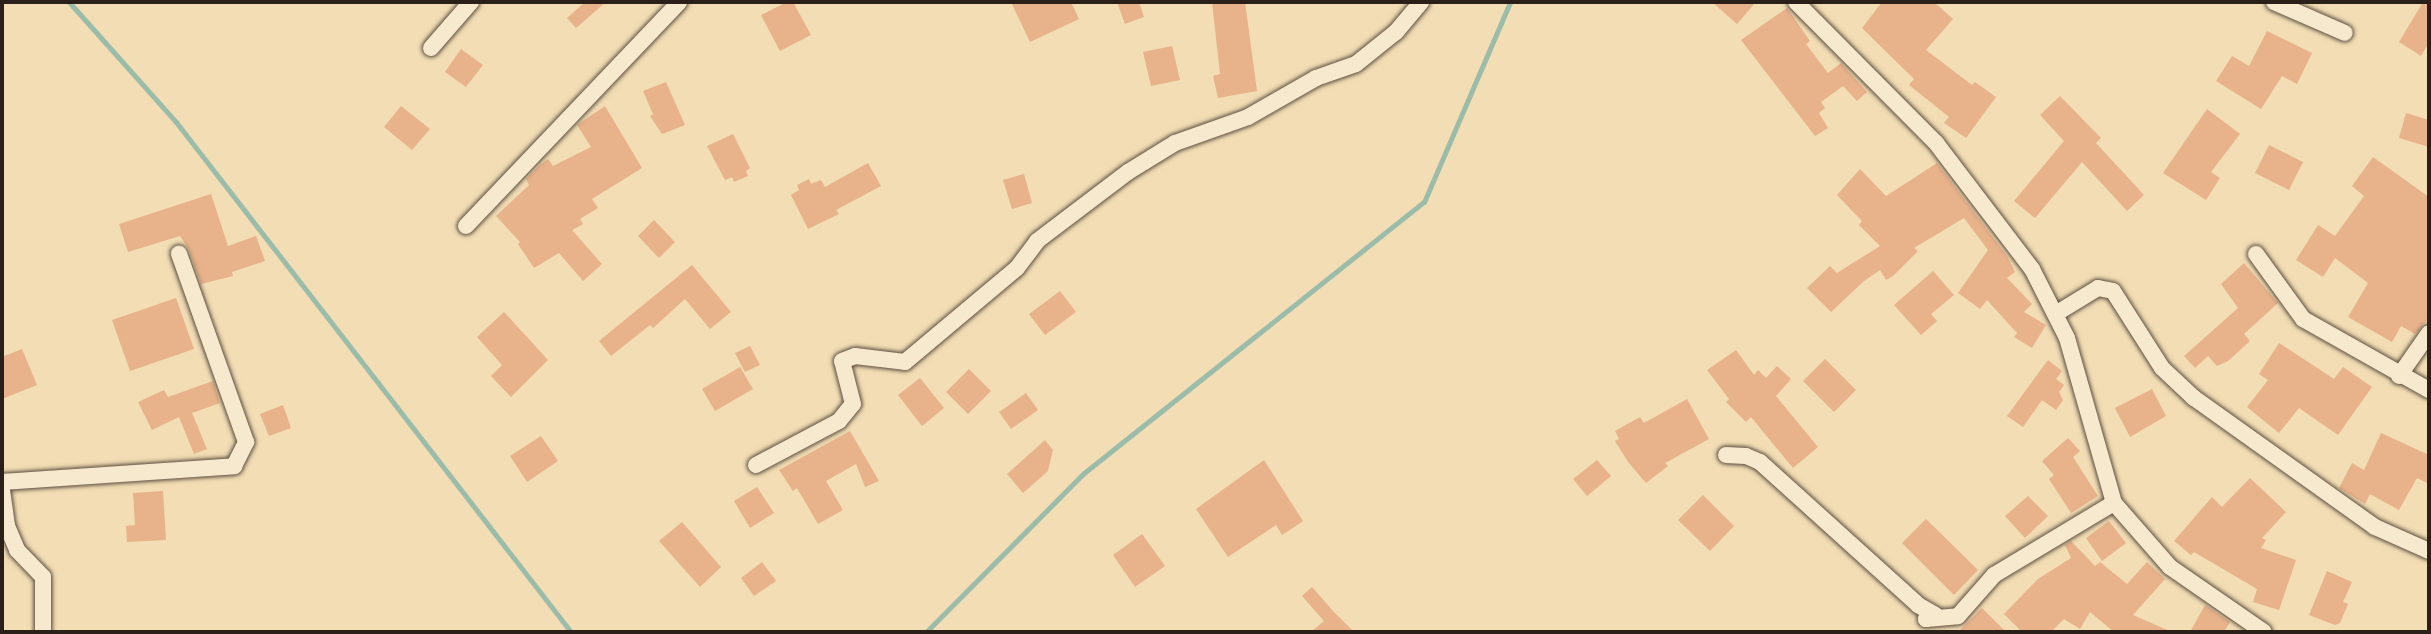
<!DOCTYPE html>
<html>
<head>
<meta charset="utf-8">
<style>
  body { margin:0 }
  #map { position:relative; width:2431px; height:634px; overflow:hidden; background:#f2ddb4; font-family:"Sorts Mill Goudy",serif }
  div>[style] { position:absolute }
  .stream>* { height:5px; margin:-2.5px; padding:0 2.5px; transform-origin:2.5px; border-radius:2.5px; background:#9cbcaa }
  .building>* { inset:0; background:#e8b28a }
  .roads { filter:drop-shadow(0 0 2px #5c4e40) drop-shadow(0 0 2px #5c4e40) }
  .street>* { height:16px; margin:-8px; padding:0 8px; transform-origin:8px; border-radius:8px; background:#f7e9ce }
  span { translate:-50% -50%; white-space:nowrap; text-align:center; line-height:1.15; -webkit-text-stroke:8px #f7e9ce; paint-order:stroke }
  .frame { position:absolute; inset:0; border:4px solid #2a1f19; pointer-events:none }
</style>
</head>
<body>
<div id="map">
  <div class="stream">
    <i style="left:69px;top:2px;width:161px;rotate:48.3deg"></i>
    <i style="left:176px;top:122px;width:645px;rotate:52.24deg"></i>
    <i style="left:926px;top:632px;width:224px;rotate:-45.2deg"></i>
    <i style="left:1084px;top:473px;width:435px;rotate:-38.6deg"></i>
    <i style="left:1424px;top:202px;width:218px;rotate:-66.7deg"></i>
  </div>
  <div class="building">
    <i style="clip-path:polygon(585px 2px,606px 2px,576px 28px,567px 18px)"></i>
    <i style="clip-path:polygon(787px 2px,793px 2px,811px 35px,780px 51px,761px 15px)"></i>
    <i style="clip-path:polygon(1011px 2px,1071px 2px,1079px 19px,1030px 42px)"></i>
    <i style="clip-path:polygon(1117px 2px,1139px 2px,1144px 17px,1125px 24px)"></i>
    <i style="clip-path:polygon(1212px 2px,1245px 2px,1257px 91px,1218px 98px,1213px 76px,1220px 74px)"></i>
    <i style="clip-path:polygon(1712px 2px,1756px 2px,1737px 24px)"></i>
    <i style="clip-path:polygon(1882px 2px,1934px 2px,1953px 19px,1926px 50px,1972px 85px,1975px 82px,1996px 97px,1966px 138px,1944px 123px,1949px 117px,1909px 85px,1914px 79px,1862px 28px)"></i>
    <i style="clip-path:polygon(2423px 2px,2429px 2px,2429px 42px,2421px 56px,2399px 42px)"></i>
    <i style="clip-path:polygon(1787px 8px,1810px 41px,1806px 44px,1828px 73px,1841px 63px,1867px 92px,1857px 101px,1843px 86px,1821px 102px,1825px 108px,1819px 113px,1828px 128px,1815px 136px,1741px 40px)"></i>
    <i style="clip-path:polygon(2267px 31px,2312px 53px,2297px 84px,2282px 76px,2261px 109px,2216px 81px,2232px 56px,2249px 66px)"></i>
    <i style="clip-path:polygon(1172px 46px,1180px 80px,1151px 86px,1143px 52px)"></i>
    <i style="clip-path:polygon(461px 49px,483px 65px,466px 87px,445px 72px)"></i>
    <i style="clip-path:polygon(666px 82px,685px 125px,662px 134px,650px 116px,653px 114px,643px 91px)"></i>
    <i style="clip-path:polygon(2060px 96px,2101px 138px,2096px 143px,2144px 195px,2127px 211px,2082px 162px,2035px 218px,2014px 201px,2064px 141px,2040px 115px)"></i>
    <i style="clip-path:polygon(401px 106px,430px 129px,412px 150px,384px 127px)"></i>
    <i style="clip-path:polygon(605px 106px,642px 168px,592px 199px,598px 208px,580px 219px,583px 224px,572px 230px,602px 264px,583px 281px,559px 253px,534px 268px,518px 244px,520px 242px,496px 216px,529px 185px,526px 179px,540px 165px,548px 159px,553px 166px,591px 147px,577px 125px)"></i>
    <i style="clip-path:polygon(2207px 109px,2240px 134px,2211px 172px,2220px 178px,2206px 200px,2163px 173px)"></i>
    <i style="clip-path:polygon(2406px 113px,2429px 120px,2429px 147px,2399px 138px)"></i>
    <i style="clip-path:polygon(733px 134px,750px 168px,746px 171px,748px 176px,734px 182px,732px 177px,725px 180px,707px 146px)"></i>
    <i style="clip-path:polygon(2269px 145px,2303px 162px,2289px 190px,2255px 173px)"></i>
    <i style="clip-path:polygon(2373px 157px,2429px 197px,2429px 318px,2415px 334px,2401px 326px,2392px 342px,2348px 317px,2368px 283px,2335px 258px,2323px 277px,2296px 260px,2318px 225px,2335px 236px,2364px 196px,2352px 186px)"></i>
    <i style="clip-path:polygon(868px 163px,881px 186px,836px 210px,839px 214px,808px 229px,791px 195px,799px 190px,797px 185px,809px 179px,811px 184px,821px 180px,825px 187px)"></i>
    <i style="clip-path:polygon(1937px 163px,2007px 256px,2015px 272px,2007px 278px,2032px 304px,2024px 312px,2046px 325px,2032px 348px,2014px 337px,2017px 333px,1987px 300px,1980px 309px,1958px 293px,1988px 250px,1964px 218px,1914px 248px,1918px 251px,1893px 276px,1886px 280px,1880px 270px,1864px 281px,1831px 312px,1807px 288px,1830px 266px,1837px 273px,1880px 246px,1859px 225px,1862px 221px,1837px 195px,1860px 169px,1886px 196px)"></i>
    <i style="clip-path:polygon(1024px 174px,1032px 203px,1012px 209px,1003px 180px)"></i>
    <i style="clip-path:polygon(211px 194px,228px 246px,256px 236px,265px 261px,232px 272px,233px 276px,201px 284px,189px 250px,180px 236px,128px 252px,119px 224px)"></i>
    <i style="clip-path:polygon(654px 220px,675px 242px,659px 258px,638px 236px)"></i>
    <i style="clip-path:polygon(2244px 263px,2278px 303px,2244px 334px,2250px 341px,2228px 361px,2217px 366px,2208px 356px,2195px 368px,2184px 356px,2238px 308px,2221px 284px)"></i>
    <i style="clip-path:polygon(692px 265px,731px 312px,710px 329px,685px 299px,653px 328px,650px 325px,611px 356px,599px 341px)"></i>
    <i style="clip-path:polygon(1933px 271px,1954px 295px,1931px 314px,1937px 321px,1921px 335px,1894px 305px)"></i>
    <i style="clip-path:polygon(1060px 291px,1076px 312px,1045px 335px,1029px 314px)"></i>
    <i style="clip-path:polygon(176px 298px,194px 349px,130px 371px,112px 320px)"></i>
    <i style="clip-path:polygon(504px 312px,548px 360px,511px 397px,491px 376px,502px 365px,477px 337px)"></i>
    <i style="clip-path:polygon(2279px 343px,2334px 379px,2343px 367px,2372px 387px,2338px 435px,2299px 408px,2279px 433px,2247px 407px,2268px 380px,2259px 374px)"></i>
    <i style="clip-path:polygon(750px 346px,760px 365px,745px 372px,735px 353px)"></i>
    <i style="clip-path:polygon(22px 349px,37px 385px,2px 399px,2px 357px)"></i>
    <i style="clip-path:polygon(1736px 350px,1754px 375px,1758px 370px,1766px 378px,1777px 366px,1791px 379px,1776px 396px,1818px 447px,1793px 468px,1751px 417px,1746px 422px,1726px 402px,1729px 399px,1707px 370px)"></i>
    <i style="clip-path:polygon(1825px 359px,1856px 390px,1834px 412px,1803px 381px)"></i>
    <i style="clip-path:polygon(2048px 360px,2062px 371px,2056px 379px,2064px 385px,2059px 392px,2063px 400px,2056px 410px,2042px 400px,2023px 427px,2007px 416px)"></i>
    <i style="clip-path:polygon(740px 367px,753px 389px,715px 411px,702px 389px)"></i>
    <i style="clip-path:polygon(969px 369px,991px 391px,968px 414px,946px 392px)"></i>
    <i style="clip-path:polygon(920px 378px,944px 408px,922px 426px,898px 395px)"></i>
    <i style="clip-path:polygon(213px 381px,220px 403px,192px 413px,207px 449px,194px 454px,179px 417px,152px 430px,138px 402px,164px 390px,168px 397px)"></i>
    <i style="clip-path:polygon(2152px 389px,2166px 416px,2130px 437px,2115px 408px)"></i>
    <i style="clip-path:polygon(1026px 393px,1038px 410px,1011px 429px,999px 412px)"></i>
    <i style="clip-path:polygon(1687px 399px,1709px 439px,1665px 463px,1668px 466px,1646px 483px,1628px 462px,1615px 441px,1619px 439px,1615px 431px,1640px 417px,1644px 423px)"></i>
    <i style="clip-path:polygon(283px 405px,291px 428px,269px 436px,260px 414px)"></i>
    <i style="clip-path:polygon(850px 431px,879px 481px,865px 487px,856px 464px,826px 481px,843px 510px,818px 524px,797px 488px,793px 491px,779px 470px)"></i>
    <i style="clip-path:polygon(2381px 433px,2429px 455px,2429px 484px,2417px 478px,2399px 510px,2370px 494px,2365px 504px,2339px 488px,2352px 463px,2364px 470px)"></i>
    <i style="clip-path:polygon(541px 436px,558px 461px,527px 482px,510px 456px)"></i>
    <i style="clip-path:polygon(2068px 438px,2080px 451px,2073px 457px,2098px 496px,2071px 513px,2049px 479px,2054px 475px,2042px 461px)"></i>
    <i style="clip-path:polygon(1045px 440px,1053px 450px,1048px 471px,1023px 493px,1007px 474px)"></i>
    <i style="clip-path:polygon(1264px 460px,1303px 521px,1282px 535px,1276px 525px,1228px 557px,1196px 509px)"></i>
    <i style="clip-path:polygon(1597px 460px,1611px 476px,1587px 496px,1573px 479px)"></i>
    <i style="clip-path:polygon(2250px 478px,2286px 512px,2262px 538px,2266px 540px,2261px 548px,2296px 560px,2279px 610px,2253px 602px,2257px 589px,2194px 552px,2191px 555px,2174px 541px,2212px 497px,2222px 507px)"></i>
    <i style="clip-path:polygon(757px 487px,774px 513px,750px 528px,734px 501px)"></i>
    <i style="clip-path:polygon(163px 491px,166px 540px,127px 542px,126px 526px,135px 525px,133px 493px)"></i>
    <i style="clip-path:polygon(1703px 495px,1734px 526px,1710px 551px,1678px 520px)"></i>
    <i style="clip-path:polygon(2028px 496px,2048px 516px,2025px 538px,2005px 516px)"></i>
    <i style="clip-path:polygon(1926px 519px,1978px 570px,1954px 595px,1902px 543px)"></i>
    <i style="clip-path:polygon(2109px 521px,2126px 543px,2102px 561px,2086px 538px)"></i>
    <i style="clip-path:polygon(682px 522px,721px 567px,700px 587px,659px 541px)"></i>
    <i style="clip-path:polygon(1142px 534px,1165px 566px,1135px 587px,1113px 555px)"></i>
    <i style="clip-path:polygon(2071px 541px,2095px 566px,2100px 562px,2127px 584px,2147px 562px,2165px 579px,2133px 615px,2172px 632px,2114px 632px,2090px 612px,2080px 629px,2064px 619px,2051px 632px,2022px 632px,2004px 614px,2038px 579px,2071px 558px,2065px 545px)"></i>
    <i style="clip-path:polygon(762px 562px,776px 581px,754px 596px,741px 578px)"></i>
    <i style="clip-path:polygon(2327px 571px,2352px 582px,2343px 602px,2348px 604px,2340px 623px,2335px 625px,2309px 615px)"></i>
    <i style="clip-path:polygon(1312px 587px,1334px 612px,1354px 632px,1311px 632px,1324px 621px,1302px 596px)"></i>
    <i style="clip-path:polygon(2205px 605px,2230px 622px,2224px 632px,2190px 632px)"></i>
    <i style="clip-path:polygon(1982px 608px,2006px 632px,1958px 632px)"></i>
  </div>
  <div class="roads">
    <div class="street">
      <i style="left:1796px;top:2px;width:199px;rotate:45.2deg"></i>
      <i style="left:1936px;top:143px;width:158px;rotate:52.7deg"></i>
      <i style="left:2032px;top:269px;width:77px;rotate:63.1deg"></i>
      <i style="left:2067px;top:338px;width:172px;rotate:74.1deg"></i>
      <i style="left:2114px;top:503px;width:85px;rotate:48.8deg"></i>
      <i style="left:2170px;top:567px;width:114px;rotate:34.7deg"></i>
      <i style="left:2274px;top:2px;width:77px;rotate:23.6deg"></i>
      <i style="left:431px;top:48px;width:61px;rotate:-49deg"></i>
      <i style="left:466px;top:226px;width:309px;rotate:-46.4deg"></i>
      <i style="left:2256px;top:254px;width:80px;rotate:54.1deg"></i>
      <i style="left:2303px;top:319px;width:145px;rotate:29.4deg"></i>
      <i style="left:2057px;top:313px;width:48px;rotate:-31.4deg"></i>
      <i style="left:2098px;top:288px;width:15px;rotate:11deg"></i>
      <i style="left:2113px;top:291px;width:91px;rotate:57.5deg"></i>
      <i style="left:2162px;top:368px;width:44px;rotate:43.2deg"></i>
      <i style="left:2194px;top:398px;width:222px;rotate:35.5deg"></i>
      <i style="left:2375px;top:527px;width:59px;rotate:24deg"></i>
      <i style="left:2399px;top:376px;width:52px;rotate:-55.1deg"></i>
      <i style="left:1726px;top:455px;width:20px;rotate:3deg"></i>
      <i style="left:1746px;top:456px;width:15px;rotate:23deg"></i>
      <i style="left:1760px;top:462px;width:213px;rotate:42.1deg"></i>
      <i style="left:1918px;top:605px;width:20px;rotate:30deg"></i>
      <i style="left:1935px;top:615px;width:10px;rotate:156deg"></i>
      <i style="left:756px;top:465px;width:94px;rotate:-27.9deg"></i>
      <i style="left:839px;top:421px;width:22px;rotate:-51deg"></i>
      <i style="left:853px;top:404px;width:44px;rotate:-104.3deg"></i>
      <i style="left:842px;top:361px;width:14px;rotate:-21deg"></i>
      <i style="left:855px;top:356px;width:50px;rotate:6.8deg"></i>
      <i style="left:905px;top:362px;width:146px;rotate:-40deg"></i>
      <i style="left:1017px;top:268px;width:34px;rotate:-53deg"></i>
      <i style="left:1037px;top:241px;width:114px;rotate:-37.2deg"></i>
      <i style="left:1128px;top:172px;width:55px;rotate:-31.7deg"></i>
      <i style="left:1175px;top:143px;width:77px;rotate:-19.6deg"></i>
      <i style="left:1248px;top:117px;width:78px;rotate:-29.8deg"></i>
      <i style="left:1316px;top:78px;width:42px;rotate:-19.3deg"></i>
      <i style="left:1356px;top:64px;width:51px;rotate:-38.7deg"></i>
      <i style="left:1396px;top:32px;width:39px;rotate:-50deg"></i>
      <i style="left:2px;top:482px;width:233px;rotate:-3.9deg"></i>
      <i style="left:234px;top:466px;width:27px;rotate:-63deg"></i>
      <i style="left:246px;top:442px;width:200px;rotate:-109.6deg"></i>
      <i style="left:2px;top:490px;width:36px;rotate:82deg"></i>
      <i style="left:7px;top:526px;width:26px;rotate:67deg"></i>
      <i style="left:17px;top:550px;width:37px;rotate:46deg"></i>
      <i style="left:43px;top:577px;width:55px;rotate:90deg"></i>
      <i style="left:1926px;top:619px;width:32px;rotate:-5deg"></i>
      <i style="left:1958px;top:616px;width:55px;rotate:-48.7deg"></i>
      <i style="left:1994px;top:575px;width:140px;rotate:-31deg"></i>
    </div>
  </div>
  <div class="frame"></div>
</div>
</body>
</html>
